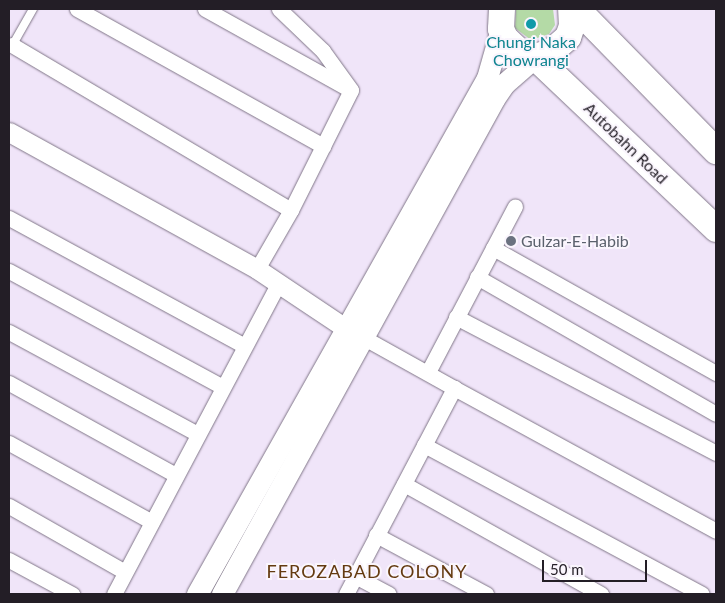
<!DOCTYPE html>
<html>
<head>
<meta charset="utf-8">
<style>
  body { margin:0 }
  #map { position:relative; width:725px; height:603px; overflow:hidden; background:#f0e5f9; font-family:Lato,sans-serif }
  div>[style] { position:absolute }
  .green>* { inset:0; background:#b4daa6 }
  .roads { filter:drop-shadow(0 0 1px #807688) drop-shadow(0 0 1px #807688) }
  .service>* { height:8px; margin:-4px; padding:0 4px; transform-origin:4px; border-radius:4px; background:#fff }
  .minor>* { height:15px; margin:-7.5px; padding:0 7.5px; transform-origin:7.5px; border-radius:7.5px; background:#fff }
  .tertiary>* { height:19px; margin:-9.5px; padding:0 9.5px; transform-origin:9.5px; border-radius:9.5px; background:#fff }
  .secondary>* { height:21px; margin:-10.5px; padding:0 10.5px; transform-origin:10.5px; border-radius:10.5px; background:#fff }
  .trunk>* { height:26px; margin:-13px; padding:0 13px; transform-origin:13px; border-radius:13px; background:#fff }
  .dots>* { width:14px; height:14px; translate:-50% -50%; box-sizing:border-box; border:2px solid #faf5fd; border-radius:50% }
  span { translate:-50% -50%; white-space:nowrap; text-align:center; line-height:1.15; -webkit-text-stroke:4px #faf5fd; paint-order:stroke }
  .culture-label { font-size:16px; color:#0d838f }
  .street-label { font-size:16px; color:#231e26 }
  .worship-label { font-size:16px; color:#5b616d }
  .left { translate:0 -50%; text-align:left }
  .neighbourhood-label { font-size:18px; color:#643a10; letter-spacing:1px }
  .frame { position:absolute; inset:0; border:10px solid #231e26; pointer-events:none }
  .scale { position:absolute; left:542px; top:560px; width:105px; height:22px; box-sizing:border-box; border:2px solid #231e26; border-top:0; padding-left:6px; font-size:15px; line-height:18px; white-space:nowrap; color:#231e26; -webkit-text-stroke:4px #faf5fd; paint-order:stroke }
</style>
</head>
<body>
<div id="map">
  <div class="green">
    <i style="clip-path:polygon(516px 9px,553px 9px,555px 25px,549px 34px,531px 40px,515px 28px)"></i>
  </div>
  <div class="roads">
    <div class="service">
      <i style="left:12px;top:46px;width:43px;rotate:-60.4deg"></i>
    </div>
    <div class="minor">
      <i style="left:77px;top:9px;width:282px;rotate:29.1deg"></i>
      <i style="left:205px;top:9px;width:162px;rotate:29.1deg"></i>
      <i style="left:12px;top:45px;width:324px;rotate:30.6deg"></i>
      <i style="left:9px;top:218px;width:268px;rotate:28.5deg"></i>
      <i style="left:493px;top:248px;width:256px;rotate:29.3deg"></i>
      <i style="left:257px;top:269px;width:68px;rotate:-60deg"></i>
      <i style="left:291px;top:210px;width:134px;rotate:-63.4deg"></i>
      <i style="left:351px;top:90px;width:48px;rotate:-125.7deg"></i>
      <i style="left:323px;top:51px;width:61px;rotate:-136.3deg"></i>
      <i style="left:9px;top:271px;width:243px;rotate:28.5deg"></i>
      <i style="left:477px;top:277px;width:275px;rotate:29.8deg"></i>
      <i style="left:456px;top:317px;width:293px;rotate:27.6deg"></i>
      <i style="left:9px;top:332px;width:215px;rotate:28.4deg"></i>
      <i style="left:428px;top:372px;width:187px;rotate:-62.3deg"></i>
      <i style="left:9px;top:383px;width:191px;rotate:28.9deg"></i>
      <i style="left:454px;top:388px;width:298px;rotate:28.6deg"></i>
      <i style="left:9px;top:443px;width:163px;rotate:28.9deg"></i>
      <i style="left:424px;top:445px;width:315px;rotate:28.2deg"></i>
      <i style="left:404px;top:484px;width:226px;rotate:29.2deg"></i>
      <i style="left:9px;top:506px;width:133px;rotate:29.6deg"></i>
      <i style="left:376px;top:535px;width:125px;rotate:28.2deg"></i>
      <i style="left:9px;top:560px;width:72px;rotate:28.4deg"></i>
      <i style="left:355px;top:576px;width:38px;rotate:28deg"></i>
      <i style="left:114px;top:594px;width:351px;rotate:-62.1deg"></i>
      <i style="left:346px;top:594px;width:233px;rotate:-62.3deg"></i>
      <i style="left:454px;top:388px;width:113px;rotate:-150.9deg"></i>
    </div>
    <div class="tertiary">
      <i style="left:9px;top:132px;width:283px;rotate:28.9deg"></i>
      <i style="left:257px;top:269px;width:106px;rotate:33.8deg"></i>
    </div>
    <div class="secondary">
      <i style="left:197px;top:594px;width:592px;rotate:-60.66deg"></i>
      <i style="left:487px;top:78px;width:51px;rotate:-74.1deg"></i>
      <i style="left:222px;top:594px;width:565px;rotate:-61.21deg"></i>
      <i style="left:494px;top:99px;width:18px;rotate:-56deg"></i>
      <i style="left:504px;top:84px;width:41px;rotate:-41.1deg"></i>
    </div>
    <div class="trunk">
      <i style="left:502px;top:9px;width:20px;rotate:93deg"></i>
      <i style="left:501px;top:29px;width:10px;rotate:66deg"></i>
      <i style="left:505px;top:38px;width:19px;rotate:43deg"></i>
      <i style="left:519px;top:51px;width:17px;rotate:21deg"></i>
      <i style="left:535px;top:57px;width:17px;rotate:-17deg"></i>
      <i style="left:551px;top:52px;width:23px;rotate:-41deg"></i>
      <i style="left:568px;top:37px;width:12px;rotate:-70deg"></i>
      <i style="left:572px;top:26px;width:17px;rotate:-93deg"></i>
      <i style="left:577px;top:9px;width:199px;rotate:45.6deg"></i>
      <i style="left:535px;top:57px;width:250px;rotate:43.5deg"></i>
    </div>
  </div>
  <div class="dots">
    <i style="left:531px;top:24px;background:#0f9aa8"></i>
    <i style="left:511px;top:241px;background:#6b7280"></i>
  </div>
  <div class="culture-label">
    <span style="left:531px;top:51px">Chungi Naka<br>Chowrangi</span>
  </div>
  <div class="street-label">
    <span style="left:626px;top:143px;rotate:44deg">Autobahn Road</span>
  </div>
  <div class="worship-label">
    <span class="left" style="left:521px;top:241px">Gulzar-E-Habib</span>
  </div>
  <div class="neighbourhood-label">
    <span style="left:367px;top:571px">FEROZABAD COLONY</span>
  </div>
  <div class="frame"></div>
  <div class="scale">50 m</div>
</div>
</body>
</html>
